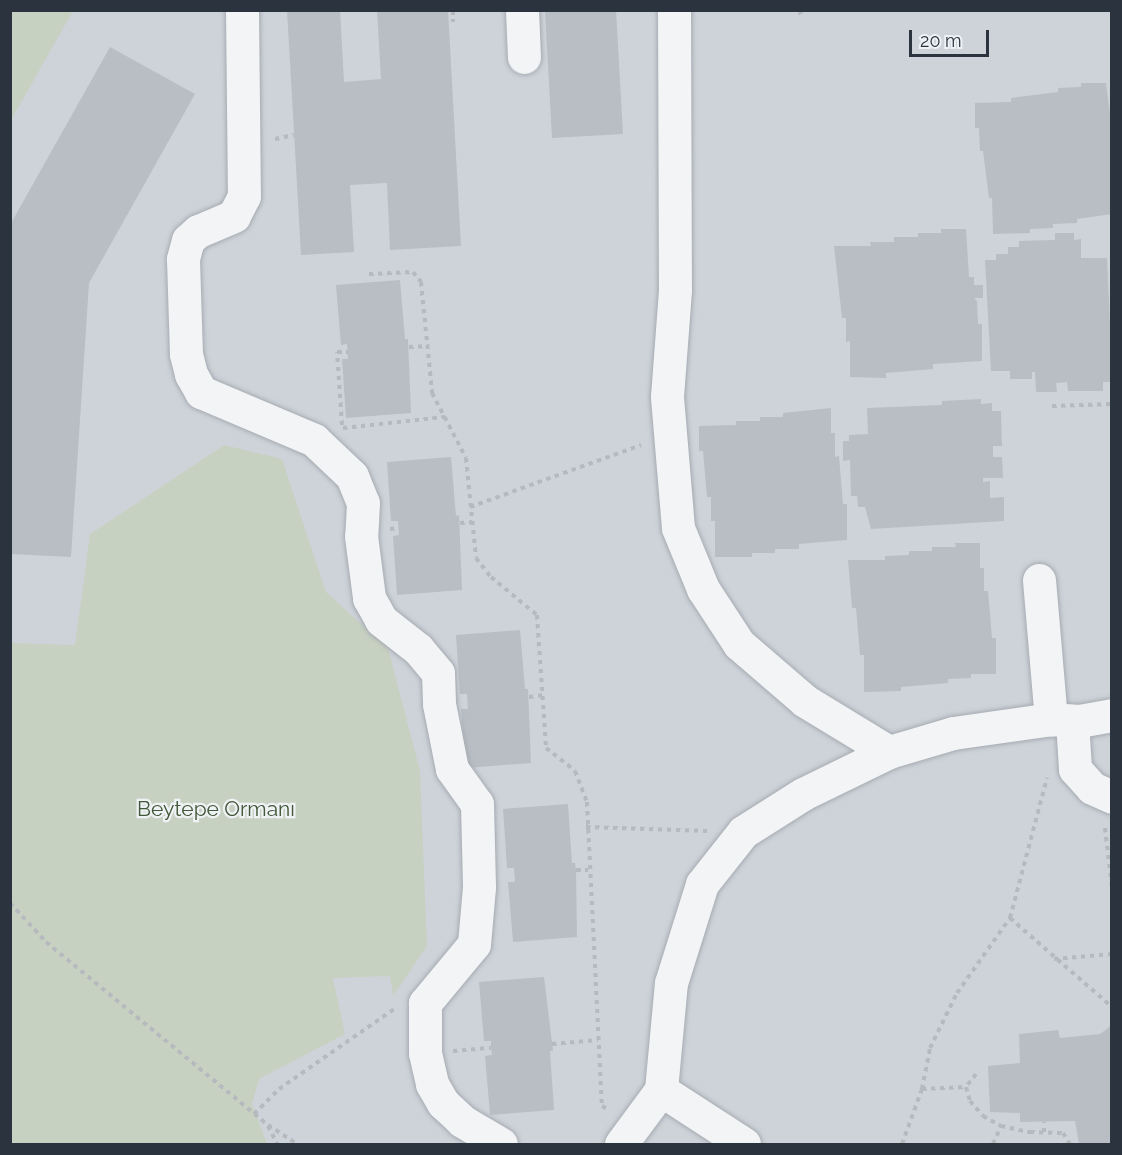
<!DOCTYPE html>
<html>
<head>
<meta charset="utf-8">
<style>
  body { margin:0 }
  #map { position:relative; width:1122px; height:1155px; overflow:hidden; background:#e0e4e8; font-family:Raleway,sans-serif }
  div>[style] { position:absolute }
  .built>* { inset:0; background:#ced3d9 }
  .green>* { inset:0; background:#c7d1c2 }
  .building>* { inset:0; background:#b8bec4 }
  .path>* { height:4px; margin-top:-2px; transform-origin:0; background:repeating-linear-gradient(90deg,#b6babf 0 4.5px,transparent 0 9px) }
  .roads { filter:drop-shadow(0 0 2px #a6abb2) drop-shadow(0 0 2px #a6abb2) }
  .minor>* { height:33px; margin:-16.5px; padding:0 16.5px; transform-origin:16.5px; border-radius:16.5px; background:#f2f4f6 }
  span { translate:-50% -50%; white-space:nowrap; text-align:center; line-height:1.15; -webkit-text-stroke:4.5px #eff2f5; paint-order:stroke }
  .park-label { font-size:21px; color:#425838 }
  .frame { position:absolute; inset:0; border:12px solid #2a333e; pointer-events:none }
  .scale { position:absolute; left:909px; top:30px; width:80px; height:27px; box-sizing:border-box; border:3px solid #2a333e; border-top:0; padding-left:8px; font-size:18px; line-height:21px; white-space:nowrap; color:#2a333e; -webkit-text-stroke:4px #eff2f5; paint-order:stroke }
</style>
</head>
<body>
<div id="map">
  <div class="built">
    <i style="clip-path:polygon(11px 11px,1111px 11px,1111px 1144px,44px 1144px,11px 1053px)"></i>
  </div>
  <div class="green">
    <i style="clip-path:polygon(11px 10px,73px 11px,11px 120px,10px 11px)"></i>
    <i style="clip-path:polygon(224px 445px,282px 459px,326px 592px,388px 648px,420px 771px,427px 946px,393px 996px,390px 976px,333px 978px,345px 1034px,259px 1079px,252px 1104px,267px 1144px,11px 1144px,11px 643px,75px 645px,90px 534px)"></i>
  </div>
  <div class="building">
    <i style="clip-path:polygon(287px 10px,340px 10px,344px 82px,381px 79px,377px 10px,448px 10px,461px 246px,390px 250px,387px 183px,350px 185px,354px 252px,301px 255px)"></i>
    <i style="clip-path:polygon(545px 10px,616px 10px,623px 134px,552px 138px)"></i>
    <i style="clip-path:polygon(110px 47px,195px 94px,89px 283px,71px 557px,10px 554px,10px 225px)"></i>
    <i style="clip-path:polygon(1081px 83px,1106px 83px,1112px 130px,1112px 214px,1077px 219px,1077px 223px,1053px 224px,1053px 228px,1030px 229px,1030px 233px,993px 234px,992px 198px,989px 198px,983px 151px,980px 151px,979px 128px,975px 128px,975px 103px,1011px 102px,1011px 98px,1058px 92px,1058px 88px,1081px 87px)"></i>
    <i style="clip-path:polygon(941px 229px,966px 229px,969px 277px,974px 277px,974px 285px,983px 285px,983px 298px,974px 298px,977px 301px,978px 324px,982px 324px,982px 361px,933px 364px,933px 369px,886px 373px,886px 378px,850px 377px,850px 341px,846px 342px,846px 318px,842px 318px,834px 246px,871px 246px,870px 242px,894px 242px,894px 237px,918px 237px,918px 233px,941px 233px)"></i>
    <i style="clip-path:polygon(1055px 233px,1074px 233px,1074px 240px,1081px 239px,1081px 258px,1107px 258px,1112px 371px,1111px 382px,1103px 382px,1103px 391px,1068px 391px,1067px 382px,1056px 383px,1057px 392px,1036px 392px,1035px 372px,1032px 372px,1032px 379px,1010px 379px,1010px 371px,991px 371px,985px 260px,996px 260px,996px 254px,1008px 254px,1008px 247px,1019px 247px,1019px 241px,1055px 240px)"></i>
    <i style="clip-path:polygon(400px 280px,405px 339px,408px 339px,411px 413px,346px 418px,342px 359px,348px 359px,347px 344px,341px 345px,336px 285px)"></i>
    <i style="clip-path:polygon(981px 399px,981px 404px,992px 403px,992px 411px,1001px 411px,1002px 446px,993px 446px,993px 457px,1002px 457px,1003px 478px,983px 478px,983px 482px,990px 481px,990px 498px,1004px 497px,1004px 521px,871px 529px,865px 507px,858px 507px,857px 496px,851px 496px,850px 460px,843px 461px,843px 441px,849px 441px,849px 435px,868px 434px,867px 408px,942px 405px,942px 401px)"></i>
    <i style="clip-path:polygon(831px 408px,831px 433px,835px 433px,835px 457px,839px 456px,843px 504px,847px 504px,847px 540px,799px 544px,799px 549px,775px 549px,775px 553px,752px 553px,752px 557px,715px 557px,715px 521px,711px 521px,711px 497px,707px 497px,703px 451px,699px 451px,699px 426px,736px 425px,736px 421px,760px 421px,760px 417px,783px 417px,783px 413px)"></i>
    <i style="clip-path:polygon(451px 457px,456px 516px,459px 515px,462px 590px,397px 595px,393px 536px,399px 535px,398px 521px,391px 521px,387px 462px)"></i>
    <i style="clip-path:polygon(955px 543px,980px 543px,980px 568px,984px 568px,984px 591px,988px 591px,992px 638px,996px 638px,996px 674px,971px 674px,971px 678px,948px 679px,948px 683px,901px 687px,901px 691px,864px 692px,864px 655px,860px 655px,856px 608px,852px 608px,848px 560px,885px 560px,885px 556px,909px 555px,909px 551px,932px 551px,932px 547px,956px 547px)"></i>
    <i style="clip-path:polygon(520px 630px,525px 689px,528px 689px,531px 763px,466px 768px,461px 709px,468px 709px,467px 694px,460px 694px,456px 635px)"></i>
    <i style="clip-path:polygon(568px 804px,572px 863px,575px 863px,576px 870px,577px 937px,513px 942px,508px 882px,515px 882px,514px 868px,507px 868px,503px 809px)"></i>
    <i style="clip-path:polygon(544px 977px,553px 1051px,550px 1051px,554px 1110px,490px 1115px,485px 1056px,492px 1055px,491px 1048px,491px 1041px,484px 1041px,479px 982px)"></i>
    <i style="clip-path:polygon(1112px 1025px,1112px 1143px,1079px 1144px,1075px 1121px,1020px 1122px,1020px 1113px,990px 1112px,988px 1066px,1020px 1063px,1019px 1034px,1058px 1030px,1060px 1038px,1100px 1034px)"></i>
  </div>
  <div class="path">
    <i style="left:453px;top:10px;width:12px;rotate:90deg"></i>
    <i style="left:800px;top:10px;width:8px;rotate:83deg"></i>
    <i style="left:275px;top:139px;width:19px;rotate:-12deg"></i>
    <i style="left:369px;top:274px;width:44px;rotate:-2.6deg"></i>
    <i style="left:413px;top:272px;width:13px;rotate:51deg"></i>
    <i style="left:421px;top:282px;width:112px;rotate:84.3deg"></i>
    <i style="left:432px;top:393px;width:73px;rotate:62.4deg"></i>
    <i style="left:466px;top:458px;width:100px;rotate:84.3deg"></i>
    <i style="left:476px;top:558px;width:24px;rotate:52deg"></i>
    <i style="left:491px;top:577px;width:60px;rotate:39.6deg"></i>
    <i style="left:537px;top:615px;width:133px;rotate:86.1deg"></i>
    <i style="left:546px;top:748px;width:37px;rotate:38deg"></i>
    <i style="left:575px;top:771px;width:33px;rotate:69deg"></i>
    <i style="left:587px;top:802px;width:304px;rotate:87.2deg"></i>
    <i style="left:602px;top:1106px;width:8px;rotate:30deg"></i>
    <i style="left:409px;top:347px;width:20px;rotate:-3deg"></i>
    <i style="left:1052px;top:406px;width:60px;rotate:-1.9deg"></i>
    <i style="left:342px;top:425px;width:73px;rotate:-93.9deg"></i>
    <i style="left:337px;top:352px;width:11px"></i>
    <i style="left:343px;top:428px;width:103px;rotate:-6.2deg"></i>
    <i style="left:470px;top:507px;width:182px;rotate:-19.9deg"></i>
    <i style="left:460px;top:523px;width:12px;rotate:-5deg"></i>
    <i style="left:390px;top:529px;width:9px;rotate:-6deg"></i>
    <i style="left:529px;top:697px;width:15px;rotate:-8deg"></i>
    <i style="left:586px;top:827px;width:122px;rotate:1.9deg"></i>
    <i style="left:1105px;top:828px;width:60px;rotate:83.3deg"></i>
    <i style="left:576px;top:870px;width:12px"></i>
    <i style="left:10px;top:903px;width:53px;rotate:47.3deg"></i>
    <i style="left:46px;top:942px;width:288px;rotate:39.5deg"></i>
    <i style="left:268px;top:1125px;width:35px;rotate:33deg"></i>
    <i style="left:1010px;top:918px;width:135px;rotate:41.1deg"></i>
    <i style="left:1054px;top:959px;width:58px;rotate:-4.9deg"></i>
    <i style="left:552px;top:1044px;width:46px;rotate:-5deg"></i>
    <i style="left:453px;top:1051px;width:38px;rotate:-5deg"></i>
    <i style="left:976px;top:1074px;width:16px;rotate:128deg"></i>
    <i style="left:966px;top:1087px;width:15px;rotate:74deg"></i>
    <i style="left:970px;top:1101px;width:20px;rotate:49deg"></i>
    <i style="left:983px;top:1116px;width:21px;rotate:29deg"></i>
    <i style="left:1001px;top:1126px;width:30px;rotate:12deg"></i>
    <i style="left:1030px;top:1132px;width:33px;rotate:2deg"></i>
    <i style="left:1063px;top:1133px;width:13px;rotate:58deg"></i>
    <i style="left:922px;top:1089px;width:44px;rotate:-2.6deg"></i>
    <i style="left:254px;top:1114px;width:35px;rotate:-45deg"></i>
    <i style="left:279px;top:1089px;width:144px;rotate:-34.8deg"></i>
    <i style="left:268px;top:1126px;width:20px;rotate:63deg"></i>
    <i style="left:1044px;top:1132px;width:10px;rotate:-90deg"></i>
    <i style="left:902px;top:1144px;width:59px;rotate:-70deg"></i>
    <i style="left:922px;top:1089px;width:42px;rotate:-79deg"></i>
    <i style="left:930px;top:1048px;width:61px;rotate:-63.9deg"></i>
    <i style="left:957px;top:993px;width:92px;rotate:-54.8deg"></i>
    <i style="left:1010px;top:918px;width:145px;rotate:-75.2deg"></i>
    <i style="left:993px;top:1144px;width:20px;rotate:-66deg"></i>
  </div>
  <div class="roads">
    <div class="minor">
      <i style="left:242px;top:10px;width:186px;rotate:89.4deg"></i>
      <i style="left:244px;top:196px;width:22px;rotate:117deg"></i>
      <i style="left:234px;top:216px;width:39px;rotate:157deg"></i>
      <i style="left:198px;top:231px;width:13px;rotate:138deg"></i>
      <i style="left:188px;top:240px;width:20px;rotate:105deg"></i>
      <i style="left:183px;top:259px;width:95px;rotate:88.2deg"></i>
      <i style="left:186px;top:354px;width:21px;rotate:76deg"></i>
      <i style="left:191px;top:374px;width:21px;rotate:61deg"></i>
      <i style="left:201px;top:392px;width:123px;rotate:23deg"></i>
      <i style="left:314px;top:440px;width:52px;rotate:43.5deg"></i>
      <i style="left:352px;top:476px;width:29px;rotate:68deg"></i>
      <i style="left:363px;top:503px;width:33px;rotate:93deg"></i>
      <i style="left:361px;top:536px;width:63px;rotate:82.6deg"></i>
      <i style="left:369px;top:598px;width:25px;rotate:61deg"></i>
      <i style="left:381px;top:620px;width:47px;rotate:38.1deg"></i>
      <i style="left:418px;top:649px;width:31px;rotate:50deg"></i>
      <i style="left:438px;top:673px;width:31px;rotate:88deg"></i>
      <i style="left:439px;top:704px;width:66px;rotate:78.7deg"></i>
      <i style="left:452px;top:769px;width:43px;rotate:54.5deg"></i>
      <i style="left:477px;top:804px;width:83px;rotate:88.6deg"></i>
      <i style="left:479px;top:887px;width:57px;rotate:95deg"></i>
      <i style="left:474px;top:944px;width:77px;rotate:129.7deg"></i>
      <i style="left:425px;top:1003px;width:50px;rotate:90deg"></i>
      <i style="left:425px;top:1053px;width:32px;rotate:77deg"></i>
      <i style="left:432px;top:1084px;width:22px;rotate:60deg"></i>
      <i style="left:443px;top:1103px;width:26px;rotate:43deg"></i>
      <i style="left:462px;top:1121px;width:45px;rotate:30.5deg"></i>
      <i style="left:522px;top:10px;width:47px;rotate:87.6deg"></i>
      <i style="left:674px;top:10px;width:280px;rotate:89.8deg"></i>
      <i style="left:675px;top:290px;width:107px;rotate:94.3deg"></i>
      <i style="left:667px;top:397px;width:131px;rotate:85.2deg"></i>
      <i style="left:678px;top:528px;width:66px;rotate:67.7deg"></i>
      <i style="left:703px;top:589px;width:66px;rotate:56.8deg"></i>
      <i style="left:739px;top:644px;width:87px;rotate:40.8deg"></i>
      <i style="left:805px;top:701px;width:98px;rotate:31.3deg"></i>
      <i style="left:1039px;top:580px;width:140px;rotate:85.1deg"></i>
      <i style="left:1072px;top:721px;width:48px;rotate:86.4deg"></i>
      <i style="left:1075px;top:769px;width:25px;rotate:48deg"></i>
      <i style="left:1092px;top:788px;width:22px;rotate:24deg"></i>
      <i style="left:661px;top:1090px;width:99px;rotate:33deg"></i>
      <i style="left:621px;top:1144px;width:67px;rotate:-53.5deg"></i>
      <i style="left:661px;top:1090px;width:107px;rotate:-84.7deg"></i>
      <i style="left:671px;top:983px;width:104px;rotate:-72.6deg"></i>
      <i style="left:702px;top:884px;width:66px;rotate:-51.7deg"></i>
      <i style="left:743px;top:832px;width:71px;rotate:-32.3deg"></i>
      <i style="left:803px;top:794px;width:96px;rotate:-26deg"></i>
      <i style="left:889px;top:752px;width:67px;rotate:-16.5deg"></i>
      <i style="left:953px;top:733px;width:99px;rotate:-8.1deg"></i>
      <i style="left:1051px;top:719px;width:28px;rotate:4deg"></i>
      <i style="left:1079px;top:721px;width:34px;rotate:-10deg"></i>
    </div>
  </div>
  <div class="park-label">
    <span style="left:216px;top:809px">Beytepe Ormanı</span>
  </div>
  <div class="frame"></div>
  <div class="scale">20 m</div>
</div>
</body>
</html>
